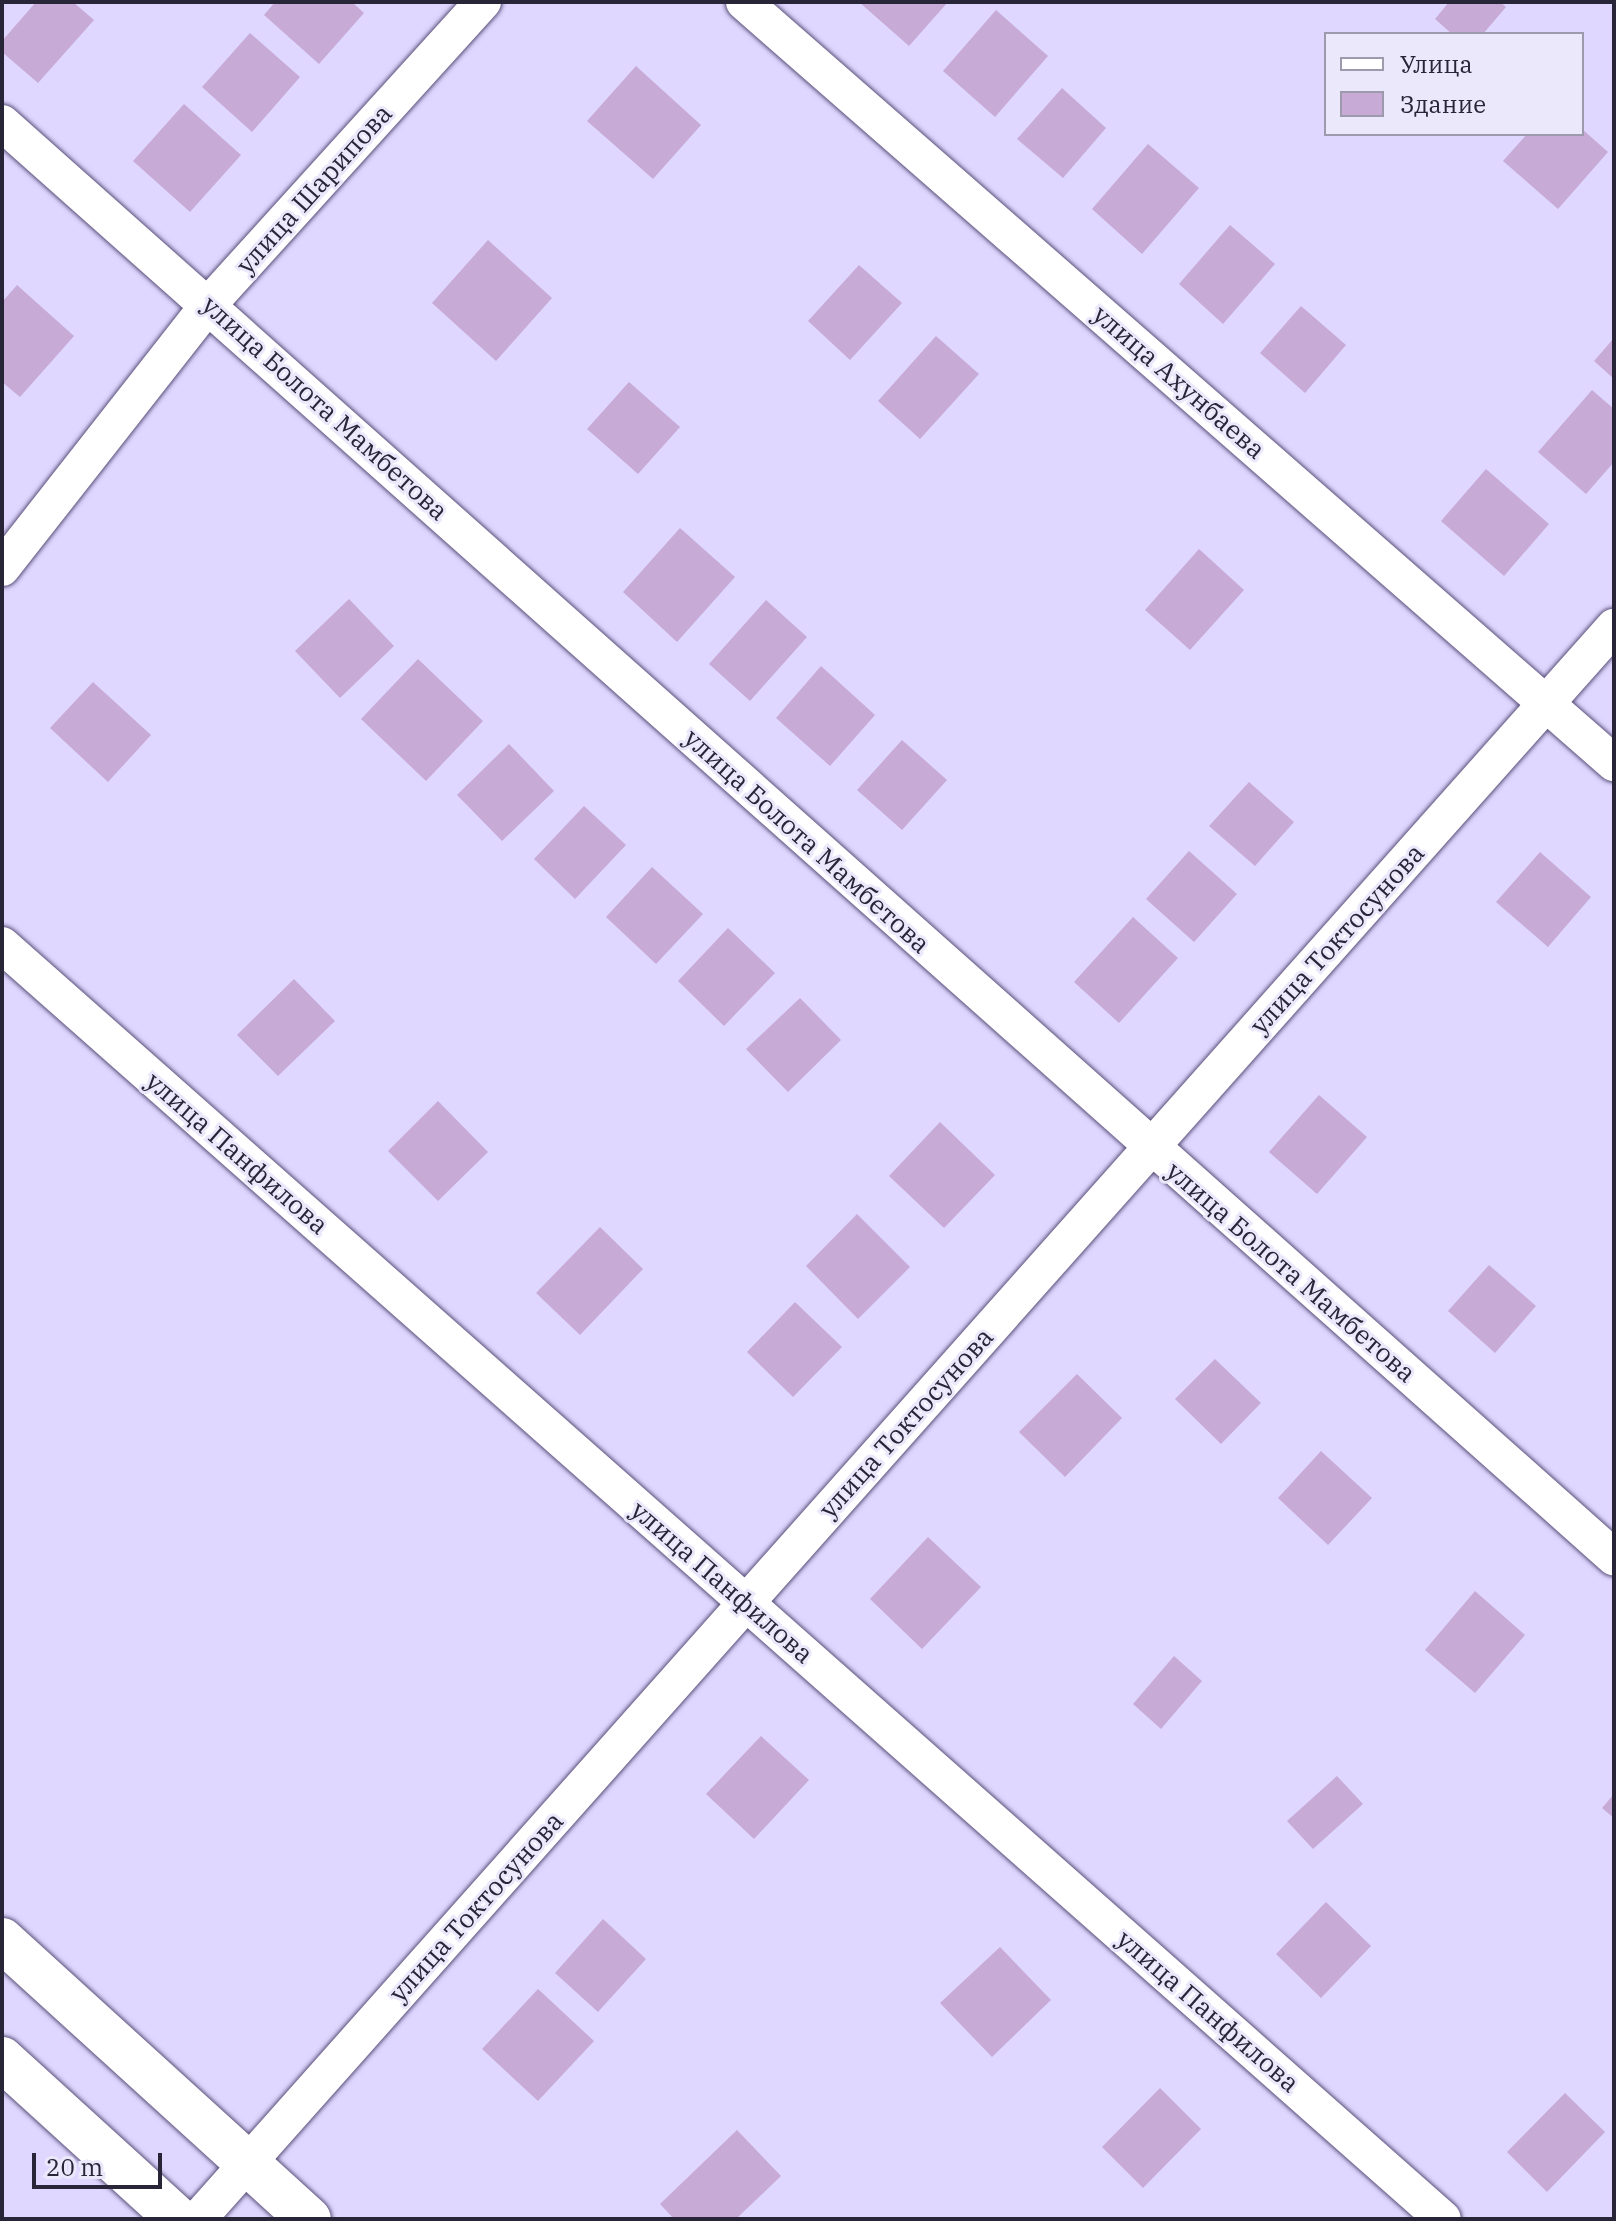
<!DOCTYPE html>
<html>
<head>
<meta charset="utf-8">
<style>
  body { margin:0 }
  #map { position:relative; width:1616px; height:2221px; overflow:hidden; background:#dfd7ff; font-family:"IBM Plex Serif",serif }
  div>[style] { position:absolute }
  .building>* { inset:0; background:#c7aad5 }
  .roads { filter:drop-shadow(0 0 2px #5a507a) drop-shadow(0 0 2px #5a507a) }
  .minor>* { height:36px; margin:-18px; padding:0 18px; transform-origin:18px; border-radius:18px; background:#fff }
  .tertiary>* { height:44px; margin:-22px; padding:0 22px; transform-origin:22px; border-radius:22px; background:#fff }
  span { translate:-50% -50%; white-space:nowrap; text-align:center; line-height:1.15; -webkit-text-stroke:6px #ebe8fc; paint-order:stroke }
  .street-label { font-size:26px; color:#292538 }
  .frame { position:absolute; inset:0; border:4px solid #292538; pointer-events:none }
  .legend { position:absolute; left:1324px; top:32px; width:260px; height:104px; box-sizing:border-box; background:#ebe8fc; border:2px solid #9d9aae; margin:0; padding:10px 14px; list-style:none; font-size:24px; color:#292538 }
  .legend li { display:flex; align-items:center; gap:16px; height:40px }
  .legend b { width:40px; border:2px solid #9d9aae }
  .scale { position:absolute; left:32px; top:2153px; width:130px; height:36px; box-sizing:border-box; border:4px solid #292538; border-top:0; padding-left:10px; font-size:24px; line-height:28px; white-space:nowrap; color:#292538; -webkit-text-stroke:6px #ebe8fc; paint-order:stroke }
</style>
</head>
<body>
<div id="map">
  <div class="building">
    <i style="clip-path:polygon(36px 2px,73px 2px,94px 20px,38px 83px,2px 52px,2px 41px)"></i>
    <i style="clip-path:polygon(275px 2px,352px 2px,364px 13px,319px 64px,264px 15px)"></i>
    <i style="clip-path:polygon(859px 2px,948px 2px,909px 46px)"></i>
    <i style="clip-path:polygon(1449px 2px,1500px 2px,1506px 7px,1483px 34px,1452px 34px,1435px 19px)"></i>
    <i style="clip-path:polygon(996px 10px,1048px 56px,995px 117px,943px 71px)"></i>
    <i style="clip-path:polygon(250px 33px,300px 77px,252px 132px,202px 87px)"></i>
    <i style="clip-path:polygon(636px 66px,701px 125px,653px 179px,587px 121px)"></i>
    <i style="clip-path:polygon(1062px 88px,1106px 128px,1063px 178px,1017px 139px)"></i>
    <i style="clip-path:polygon(184px 104px,241px 155px,190px 212px,133px 161px)"></i>
    <i style="clip-path:polygon(1582px 129px,1608px 152px,1558px 209px,1503px 161px,1527px 134px,1582px 134px)"></i>
    <i style="clip-path:polygon(1148px 144px,1199px 188px,1142px 254px,1092px 209px)"></i>
    <i style="clip-path:polygon(1230px 225px,1275px 264px,1223px 324px,1179px 284px)"></i>
    <i style="clip-path:polygon(488px 240px,552px 298px,496px 361px,432px 303px)"></i>
    <i style="clip-path:polygon(859px 265px,902px 303px,850px 360px,808px 321px)"></i>
    <i style="clip-path:polygon(17px 285px,74px 336px,20px 397px,2px 382px,2px 302px)"></i>
    <i style="clip-path:polygon(1301px 306px,1346px 345px,1305px 393px,1260px 353px)"></i>
    <i style="clip-path:polygon(936px 336px,979px 374px,920px 439px,878px 401px)"></i>
    <i style="clip-path:polygon(1614px 338px,1614px 379px,1594px 361px)"></i>
    <i style="clip-path:polygon(629px 382px,680px 427px,638px 474px,587px 429px)"></i>
    <i style="clip-path:polygon(1592px 390px,1614px 409px,1614px 462px,1586px 494px,1538px 452px)"></i>
    <i style="clip-path:polygon(1486px 469px,1549px 524px,1504px 576px,1441px 521px)"></i>
    <i style="clip-path:polygon(680px 528px,735px 577px,677px 642px,623px 592px)"></i>
    <i style="clip-path:polygon(1199px 549px,1244px 590px,1190px 650px,1145px 610px)"></i>
    <i style="clip-path:polygon(349px 599px,394px 646px,340px 698px,295px 651px)"></i>
    <i style="clip-path:polygon(766px 600px,807px 637px,750px 701px,709px 664px)"></i>
    <i style="clip-path:polygon(418px 659px,483px 721px,426px 781px,361px 719px)"></i>
    <i style="clip-path:polygon(821px 666px,875px 715px,830px 766px,776px 718px)"></i>
    <i style="clip-path:polygon(93px 682px,151px 735px,108px 782px,50px 728px)"></i>
    <i style="clip-path:polygon(902px 740px,947px 780px,902px 830px,857px 790px)"></i>
    <i style="clip-path:polygon(509px 744px,554px 791px,502px 841px,457px 795px)"></i>
    <i style="clip-path:polygon(1249px 782px,1294px 822px,1255px 866px,1209px 826px)"></i>
    <i style="clip-path:polygon(584px 806px,626px 845px,575px 899px,534px 859px)"></i>
    <i style="clip-path:polygon(1189px 851px,1237px 894px,1194px 942px,1146px 899px)"></i>
    <i style="clip-path:polygon(1540px 852px,1591px 897px,1548px 947px,1496px 902px)"></i>
    <i style="clip-path:polygon(652px 867px,703px 914px,656px 964px,606px 917px)"></i>
    <i style="clip-path:polygon(1133px 917px,1178px 958px,1119px 1023px,1074px 982px)"></i>
    <i style="clip-path:polygon(728px 928px,775px 973px,724px 1026px,678px 981px)"></i>
    <i style="clip-path:polygon(294px 979px,335px 1021px,278px 1076px,237px 1035px)"></i>
    <i style="clip-path:polygon(800px 998px,841px 1040px,788px 1092px,746px 1049px)"></i>
    <i style="clip-path:polygon(1319px 1095px,1367px 1137px,1317px 1194px,1269px 1152px)"></i>
    <i style="clip-path:polygon(438px 1101px,488px 1152px,438px 1201px,388px 1151px)"></i>
    <i style="clip-path:polygon(940px 1122px,995px 1175px,944px 1228px,889px 1176px)"></i>
    <i style="clip-path:polygon(857px 1214px,910px 1267px,858px 1319px,806px 1266px)"></i>
    <i style="clip-path:polygon(600px 1227px,643px 1269px,580px 1335px,536px 1293px)"></i>
    <i style="clip-path:polygon(1489px 1265px,1536px 1306px,1495px 1353px,1448px 1311px)"></i>
    <i style="clip-path:polygon(795px 1302px,842px 1347px,793px 1397px,747px 1352px)"></i>
    <i style="clip-path:polygon(1215px 1359px,1261px 1403px,1221px 1444px,1175px 1399px)"></i>
    <i style="clip-path:polygon(1077px 1374px,1122px 1418px,1065px 1477px,1019px 1432px)"></i>
    <i style="clip-path:polygon(1321px 1451px,1372px 1498px,1328px 1545px,1278px 1498px)"></i>
    <i style="clip-path:polygon(928px 1537px,981px 1587px,922px 1649px,870px 1599px)"></i>
    <i style="clip-path:polygon(1475px 1591px,1525px 1635px,1475px 1693px,1425px 1650px)"></i>
    <i style="clip-path:polygon(1174px 1656px,1202px 1681px,1161px 1729px,1133px 1704px)"></i>
    <i style="clip-path:polygon(761px 1736px,809px 1780px,754px 1839px,706px 1794px)"></i>
    <i style="clip-path:polygon(1337px 1776px,1363px 1804px,1313px 1849px,1287px 1821px)"></i>
    <i style="clip-path:polygon(1614px 1794px,1614px 1818px,1602px 1808px)"></i>
    <i style="clip-path:polygon(1326px 1902px,1371px 1946px,1321px 1998px,1276px 1954px)"></i>
    <i style="clip-path:polygon(603px 1919px,646px 1959px,598px 2012px,555px 1973px)"></i>
    <i style="clip-path:polygon(1000px 1947px,1051px 2000px,992px 2057px,940px 2003px)"></i>
    <i style="clip-path:polygon(538px 1989px,594px 2041px,538px 2101px,482px 2049px)"></i>
    <i style="clip-path:polygon(1160px 2088px,1201px 2129px,1143px 2188px,1102px 2147px)"></i>
    <i style="clip-path:polygon(1565px 2093px,1605px 2132px,1547px 2192px,1507px 2152px)"></i>
    <i style="clip-path:polygon(737px 2130px,781px 2176px,736px 2219px,674px 2219px,660px 2204px)"></i>
  </div>
  <div class="roads">
    <div class="minor">
      <i style="left:744px;top:2px;width:1156px;rotate:41.18deg"></i>
      <i style="left:2px;top:123px;width:2158px;rotate:41.66deg"></i>
      <i style="left:2px;top:568px;width:335px;rotate:-51.9deg"></i>
      <i style="left:209px;top:304px;width:408px;rotate:-47.8deg"></i>
      <i style="left:2px;top:945px;width:1923px;rotate:41.48deg"></i>
      <i style="left:198px;top:2219px;width:2131px;rotate:-48.35deg"></i>
    </div>
    <div class="tertiary">
      <i style="left:2px;top:1940px;width:415px;rotate:42.3deg"></i>
      <i style="left:2px;top:2059px;width:238px;rotate:42.3deg"></i>
    </div>
  </div>
  <div class="street-label">
    <span style="left:314px;top:189px;rotate:-48deg">улица Шарипова</span>
    <span style="left:1179px;top:382px;rotate:41deg">улица Ахунбаева</span>
    <span style="left:325px;top:408px;rotate:42deg">улица Болота Мамбетова</span>
    <span style="left:807px;top:841px;rotate:42deg">улица Болота Мамбетова</span>
    <span style="left:1337px;top:939px;rotate:-48deg">улица Токтосунова</span>
    <span style="left:237px;top:1153px;rotate:41deg">улица Панфилова</span>
    <span style="left:1291px;top:1272px;rotate:41deg">улица Болота Мамбетова</span>
    <span style="left:906px;top:1423px;rotate:-48deg">улица Токтосунова</span>
    <span style="left:722px;top:1582px;rotate:41deg">улица Панфилова</span>
    <span style="left:476px;top:1907px;rotate:-48deg">улица Токтосунова</span>
    <span style="left:1208px;top:2011px;rotate:41deg">улица Панфилова</span>
  </div>
  <div class="frame"></div>
  <ul class="legend">
  <li><b style="height:10px;background:#fff"></b>Улица</li>
  <li><b style="height:22px;background:#c7aad5"></b>Здание</li>
  </ul>
  <div class="scale">20 m</div>
</div>
</body>
</html>
